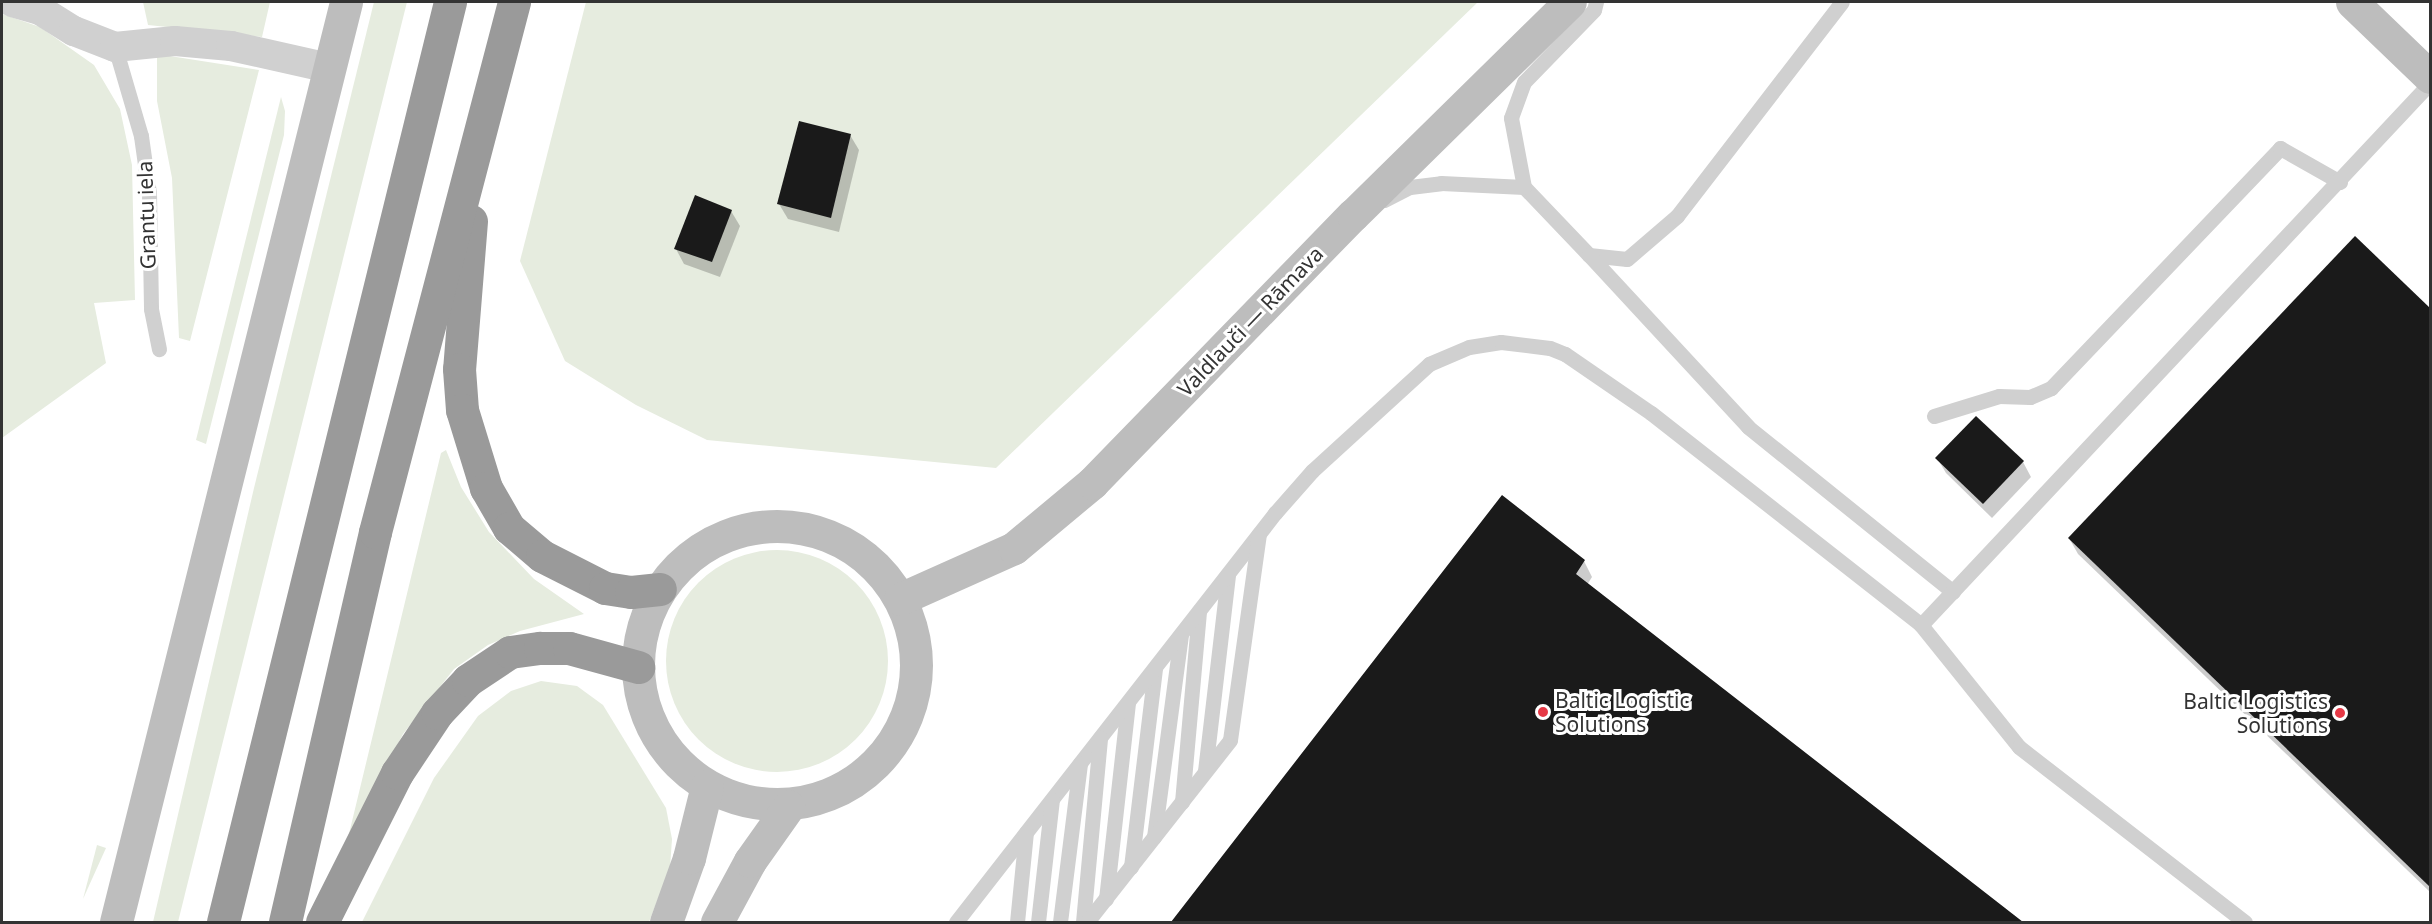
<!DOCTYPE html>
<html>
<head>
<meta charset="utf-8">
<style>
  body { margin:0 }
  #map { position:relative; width:2432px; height:924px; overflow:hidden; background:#fff; font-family:"Noto Sans",sans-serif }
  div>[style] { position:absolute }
  .green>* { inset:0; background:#e6ecdf }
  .round { border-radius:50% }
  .shadow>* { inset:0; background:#0003 }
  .building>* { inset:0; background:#1a1a1a }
  .lane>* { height:15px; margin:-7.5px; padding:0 7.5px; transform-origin:7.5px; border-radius:7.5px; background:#d0d0d0 }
  .street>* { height:30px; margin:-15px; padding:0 15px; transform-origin:15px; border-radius:15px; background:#d0d0d0 }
  .secondary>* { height:33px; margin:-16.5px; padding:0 16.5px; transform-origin:16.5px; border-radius:16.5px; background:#bdbdbd }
  .secondary>.ring { margin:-16.5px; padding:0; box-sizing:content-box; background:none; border:33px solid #bdbdbd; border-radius:50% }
  .highway>* { height:33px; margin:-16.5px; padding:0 16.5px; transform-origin:16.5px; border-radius:16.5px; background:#9a9a9a }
  .dots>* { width:16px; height:16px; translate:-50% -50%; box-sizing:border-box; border:3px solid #fff; border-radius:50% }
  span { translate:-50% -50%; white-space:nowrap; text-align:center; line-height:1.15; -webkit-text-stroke:6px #fff; paint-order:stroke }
  .street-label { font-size:21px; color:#333 }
  .poi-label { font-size:21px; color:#333 }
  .left { translate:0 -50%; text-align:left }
  .right { translate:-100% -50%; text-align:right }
  .frame { position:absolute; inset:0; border:3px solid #333; pointer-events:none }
</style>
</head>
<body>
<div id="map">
  <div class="green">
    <i style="clip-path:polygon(143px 2px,270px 2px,262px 37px,148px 25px)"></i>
    <i style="clip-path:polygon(374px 2px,407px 2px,178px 922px,153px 922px,254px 488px)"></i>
    <i style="clip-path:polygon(586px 2px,1478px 2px,996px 468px,707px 440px,636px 405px,565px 361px,520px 261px)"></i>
    <i style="clip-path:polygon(2px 14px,40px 27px,94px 65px,120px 109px,132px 165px,135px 300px,94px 303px,106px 363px,2px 438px)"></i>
    <i style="clip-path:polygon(157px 54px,259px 70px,190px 341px,179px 338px,172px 178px,157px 101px)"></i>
    <i style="clip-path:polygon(281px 97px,285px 111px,284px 135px,206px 444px,196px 440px)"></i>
    <i style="clip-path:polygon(446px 450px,461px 487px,489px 532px,534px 579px,584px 614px,520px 631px,488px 645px,454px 669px,403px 734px,347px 842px,441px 453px)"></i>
    <i class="round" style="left:666px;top:550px;width:222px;height:222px"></i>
    <i style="clip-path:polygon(541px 681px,577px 686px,603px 705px,666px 808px,672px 839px,670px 868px,649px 922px,362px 922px,434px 778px,478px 716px,511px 691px)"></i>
    <i style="clip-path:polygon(97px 845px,106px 848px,83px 899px)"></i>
  </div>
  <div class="shadow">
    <i style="clip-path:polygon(850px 135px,859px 150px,839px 232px,788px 219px,779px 204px)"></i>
    <i style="clip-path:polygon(731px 211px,740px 226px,720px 277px,684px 264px,676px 249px)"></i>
    <i style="clip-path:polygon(2356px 238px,2430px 310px,2430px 892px,2078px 554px,2069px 538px)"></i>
    <i style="clip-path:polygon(1937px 458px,2023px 462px,2031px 477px,1992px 518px,1946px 473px)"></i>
    <i style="clip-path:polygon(1502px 497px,1584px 561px,1592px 577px,1587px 585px,2021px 922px,1172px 922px)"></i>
  </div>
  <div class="building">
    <i style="clip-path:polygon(799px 121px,851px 134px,831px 218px,777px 204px)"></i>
    <i style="clip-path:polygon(695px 195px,732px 210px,712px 262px,674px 249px)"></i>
    <i style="clip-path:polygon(2355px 236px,2430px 308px,2430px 887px,2068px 538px)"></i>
    <i style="clip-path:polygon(1976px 416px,2024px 461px,1983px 504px,1935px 458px)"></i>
    <i style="clip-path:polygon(1502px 495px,1585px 560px,1576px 574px,2023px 922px,1171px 922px)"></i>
  </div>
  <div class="lane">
    <i style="left:1596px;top:2px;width:8px;rotate:104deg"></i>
    <i style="left:1594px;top:10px;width:100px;rotate:134.2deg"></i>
    <i style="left:1524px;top:82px;width:38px;rotate:110deg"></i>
    <i style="left:1511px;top:118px;width:70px;rotate:79.3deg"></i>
    <i style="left:1524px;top:187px;width:94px;rotate:46.3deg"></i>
    <i style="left:1589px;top:255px;width:38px;rotate:6deg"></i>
    <i style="left:1627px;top:259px;width:66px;rotate:-40.7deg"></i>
    <i style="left:1677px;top:216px;width:270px;rotate:-52.4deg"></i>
    <i style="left:115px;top:47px;width:93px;rotate:73.7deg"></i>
    <i style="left:141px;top:136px;width:58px;rotate:82deg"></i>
    <i style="left:149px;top:193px;width:116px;rotate:89deg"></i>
    <i style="left:151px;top:309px;width:41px;rotate:78.7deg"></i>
    <i style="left:1384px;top:200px;width:29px;rotate:-27deg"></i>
    <i style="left:1410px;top:187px;width:31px;rotate:-7deg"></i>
    <i style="left:1441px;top:183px;width:83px;rotate:2.8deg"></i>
    <i style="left:1589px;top:255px;width:234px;rotate:47.2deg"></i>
    <i style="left:1748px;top:427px;width:263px;rotate:38.8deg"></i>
    <i style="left:1934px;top:416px;width:68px;rotate:-17.1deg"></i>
    <i style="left:1999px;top:396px;width:31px;rotate:2deg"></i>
    <i style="left:2030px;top:397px;width:23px;rotate:-23deg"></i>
    <i style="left:2051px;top:388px;width:332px;rotate:-46.3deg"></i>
    <i style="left:2280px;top:148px;width:69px;rotate:29.5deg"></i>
    <i style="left:1921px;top:625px;width:744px;rotate:-46.8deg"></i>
    <i style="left:1205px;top:771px;width:198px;rotate:-83.3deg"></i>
    <i style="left:1182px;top:802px;width:192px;rotate:-84.9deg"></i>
    <i style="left:1154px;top:837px;width:204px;rotate:-82.4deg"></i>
    <i style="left:1131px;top:867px;width:200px;rotate:-83.1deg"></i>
    <i style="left:1106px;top:899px;width:198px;rotate:-83.6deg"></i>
    <i style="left:956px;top:922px;width:519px;rotate:-52.05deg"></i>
    <i style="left:1275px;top:513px;width:56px;rotate:-48.6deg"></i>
    <i style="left:1312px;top:471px;width:159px;rotate:-42.4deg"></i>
    <i style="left:1429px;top:364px;width:43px;rotate:-23deg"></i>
    <i style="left:1469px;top:347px;width:32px;rotate:-9deg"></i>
    <i style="left:1501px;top:342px;width:49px;rotate:7deg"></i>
    <i style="left:1550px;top:348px;width:16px;rotate:22deg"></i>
    <i style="left:1565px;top:354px;width:104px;rotate:34.5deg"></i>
    <i style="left:1651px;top:413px;width:343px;rotate:38.1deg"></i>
    <i style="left:1921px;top:625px;width:156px;rotate:51.2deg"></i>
    <i style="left:2019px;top:747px;width:286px;rotate:37.8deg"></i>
    <i style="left:1017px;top:922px;width:90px;rotate:-84.3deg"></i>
    <i style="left:1038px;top:922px;width:123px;rotate:-83.5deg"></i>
    <i style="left:1060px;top:922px;width:160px;rotate:-82.8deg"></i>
    <i style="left:1083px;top:922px;width:185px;rotate:-84.7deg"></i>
    <i style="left:1087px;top:922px;width:231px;rotate:-51.8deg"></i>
    <i style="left:1230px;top:740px;width:208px;rotate:-82deg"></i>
  </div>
  <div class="street">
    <i style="left:12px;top:2px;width:29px;rotate:16deg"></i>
    <i style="left:40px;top:10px;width:40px;rotate:32deg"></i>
    <i style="left:74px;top:31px;width:44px;rotate:21.3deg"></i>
    <i style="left:115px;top:47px;width:60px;rotate:-5.7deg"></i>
    <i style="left:175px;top:41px;width:56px;rotate:5.1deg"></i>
    <i style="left:231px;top:46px;width:100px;rotate:12.7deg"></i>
  </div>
  <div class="secondary">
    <i style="left:2352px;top:2px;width:108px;rotate:43.9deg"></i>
    <i class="ring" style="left:638px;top:526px;width:245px;height:245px"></i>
    <i style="left:900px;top:599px;width:125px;rotate:-24.1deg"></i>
    <i style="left:1014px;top:548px;width:102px;rotate:-39.8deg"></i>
    <i style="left:1092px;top:483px;width:374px;rotate:-45.8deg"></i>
    <i style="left:1353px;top:215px;width:304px;rotate:-44.5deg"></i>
    <i style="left:116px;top:922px;width:948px;rotate:-75.96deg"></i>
    <i style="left:666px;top:922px;width:68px;rotate:-70.2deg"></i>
    <i style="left:689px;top:858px;width:74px;rotate:-76deg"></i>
    <i style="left:717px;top:922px;width:69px;rotate:-61.6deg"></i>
    <i style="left:750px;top:861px;width:67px;rotate:-54.7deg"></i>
  </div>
  <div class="highway">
    <i style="left:471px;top:221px;width:148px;rotate:94.6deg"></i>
    <i style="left:459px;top:369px;width:41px;rotate:85.8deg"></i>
    <i style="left:462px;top:410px;width:82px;rotate:72.9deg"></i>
    <i style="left:486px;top:488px;width:46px;rotate:60.1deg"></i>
    <i style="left:509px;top:528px;width:43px;rotate:40.3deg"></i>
    <i style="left:542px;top:556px;width:71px;rotate:26.9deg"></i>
    <i style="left:605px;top:588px;width:26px;rotate:9deg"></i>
    <i style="left:631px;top:592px;width:29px;rotate:-6deg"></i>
    <i style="left:223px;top:922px;width:948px;rotate:-76.14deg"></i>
    <i style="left:285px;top:922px;width:400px;rotate:-77deg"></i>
    <i style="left:375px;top:532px;width:548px;rotate:-75.3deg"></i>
    <i style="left:322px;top:922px;width:167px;rotate:-63.3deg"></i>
    <i style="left:397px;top:773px;width:72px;rotate:-56.3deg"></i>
    <i style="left:437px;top:713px;width:45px;rotate:-46.8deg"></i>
    <i style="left:468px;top:680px;width:50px;rotate:-33.7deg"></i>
    <i style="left:510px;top:652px;width:30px;rotate:-8deg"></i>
    <i style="left:540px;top:648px;width:29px"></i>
    <i style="left:569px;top:648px;width:72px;rotate:15.4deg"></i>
  </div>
  <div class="dots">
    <i style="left:1543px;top:712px;background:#e63946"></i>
    <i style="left:2340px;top:713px;background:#e63946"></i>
  </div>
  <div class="street-label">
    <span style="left:146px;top:215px;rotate:-92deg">Grantu iela</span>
    <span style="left:1250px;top:321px;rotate:-46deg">Valdlauči — Rāmava</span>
  </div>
  <div class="poi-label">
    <span class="left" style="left:1555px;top:712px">Baltic Logistic<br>Solutions</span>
    <span class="right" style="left:2328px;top:713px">Baltic Logistics<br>Solutions</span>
  </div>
  <div class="frame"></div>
</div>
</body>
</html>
